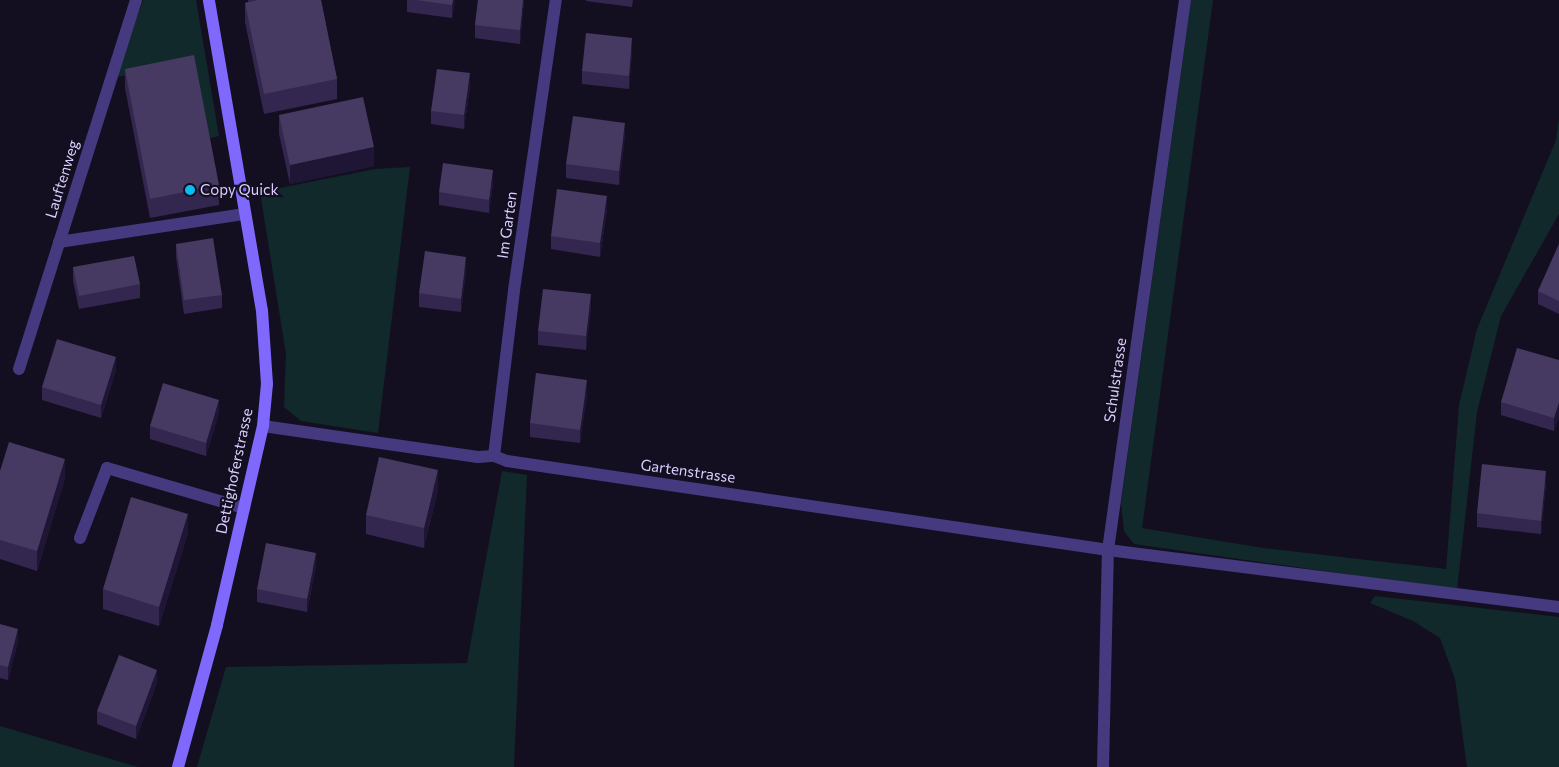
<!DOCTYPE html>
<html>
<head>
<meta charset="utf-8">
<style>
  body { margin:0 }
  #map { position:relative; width:1559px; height:767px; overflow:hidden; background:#140e21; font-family:Commissioner,sans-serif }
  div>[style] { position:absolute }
  .green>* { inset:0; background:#11292b }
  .lane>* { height:12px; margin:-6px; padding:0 6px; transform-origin:6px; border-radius:6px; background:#453a7f }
  .street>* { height:12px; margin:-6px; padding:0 6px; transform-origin:6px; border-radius:6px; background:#453a7f }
  .secondary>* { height:12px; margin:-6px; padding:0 6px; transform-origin:6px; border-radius:6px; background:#7f68fc }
  .wall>* { inset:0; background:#34274f }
  .shaded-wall>* { inset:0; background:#1f1535 }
  .building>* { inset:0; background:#463962 }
  .dots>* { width:14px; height:14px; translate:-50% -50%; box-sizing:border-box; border:2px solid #140e21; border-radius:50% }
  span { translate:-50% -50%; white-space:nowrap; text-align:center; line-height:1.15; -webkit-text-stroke:4.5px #140e21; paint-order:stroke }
  .street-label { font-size:15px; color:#dbcffe }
  .poi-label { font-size:15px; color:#dbcffe }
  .left { translate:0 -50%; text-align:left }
</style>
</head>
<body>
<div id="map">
  <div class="green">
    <i style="clip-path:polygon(143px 0,196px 0,219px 136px,207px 139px,193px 64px,116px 77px)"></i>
    <i style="clip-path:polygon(1191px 0,1213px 0,1142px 528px,1263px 548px,1446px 569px,1459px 405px,1477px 329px,1556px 140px,1559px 118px,1559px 214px,1501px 316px,1477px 412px,1457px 590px,1134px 544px,1124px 531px,1121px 503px)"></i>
    <i style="clip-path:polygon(410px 167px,378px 433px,301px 421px,284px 407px,286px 354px,260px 192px,375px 169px)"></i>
    <i style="clip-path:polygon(502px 471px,527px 475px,514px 767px,197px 767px,226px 667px,467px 663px)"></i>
    <i style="clip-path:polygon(1375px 596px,1559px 617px,1559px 767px,1467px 767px,1455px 679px,1440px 638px,1413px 621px,1370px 603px)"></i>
    <i style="clip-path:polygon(0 726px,138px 767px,0 767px)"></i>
  </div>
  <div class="lane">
    <i style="left:59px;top:242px;width:188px;rotate:-8.6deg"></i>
    <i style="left:80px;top:538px;width:75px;rotate:-68.9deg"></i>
    <i style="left:107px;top:468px;width:143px;rotate:16.3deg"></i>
  </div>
  <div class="street">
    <i style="left:19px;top:369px;width:387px;rotate:-72.4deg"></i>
    <i style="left:263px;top:426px;width:217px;rotate:8.2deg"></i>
    <i style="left:478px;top:457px;width:16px;rotate:-4deg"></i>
    <i style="left:494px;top:456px;width:14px;rotate:21deg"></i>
    <i style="left:507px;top:461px;width:608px;rotate:8.42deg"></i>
    <i style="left:1108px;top:550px;width:455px;rotate:7.2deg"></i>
    <i style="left:494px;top:456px;width:167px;rotate:-83.1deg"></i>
    <i style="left:514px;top:290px;width:293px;rotate:-81.8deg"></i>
    <i style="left:1103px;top:767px;width:217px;rotate:-88.7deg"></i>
    <i style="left:1108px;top:550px;width:555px;rotate:-82.03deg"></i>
  </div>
  <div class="secondary">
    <i style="left:178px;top:767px;width:147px;rotate:-74.6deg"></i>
    <i style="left:217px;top:625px;width:204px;rotate:-77deg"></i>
    <i style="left:263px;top:426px;width:42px;rotate:-84.6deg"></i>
    <i style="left:267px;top:384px;width:73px;rotate:-93.9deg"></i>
    <i style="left:262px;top:311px;width:315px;rotate:-99.7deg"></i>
  </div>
  <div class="wall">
    <i style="clip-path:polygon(248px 0,321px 0,337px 79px,337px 99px,264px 114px,245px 22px,245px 3px,248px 2px)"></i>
    <i style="clip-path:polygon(407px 0,455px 0,452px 18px,407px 12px)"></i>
    <i style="clip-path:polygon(478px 0,524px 0,520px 44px,475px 38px,475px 25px)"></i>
    <i style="clip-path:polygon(586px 0,633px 0,632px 7px,586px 1px)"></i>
    <i style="clip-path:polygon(632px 52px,629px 89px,582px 84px,582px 71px)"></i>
    <i style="clip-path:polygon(125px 69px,219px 185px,219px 205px,150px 218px,125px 88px)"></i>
    <i style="clip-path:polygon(470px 86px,464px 129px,431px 124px,431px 111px)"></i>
    <i style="clip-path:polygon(279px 115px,374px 166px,290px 184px,279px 134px)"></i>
    <i style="clip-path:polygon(625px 136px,619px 185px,566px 178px,566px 164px)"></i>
    <i style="clip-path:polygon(493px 184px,489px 213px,439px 205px,439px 192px)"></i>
    <i style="clip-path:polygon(607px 209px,600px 257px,551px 249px,551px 236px)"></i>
    <i style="clip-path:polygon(176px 244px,222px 295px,222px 308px,184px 314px,176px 257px)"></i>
    <i style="clip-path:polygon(1559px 244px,1559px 314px,1538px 304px,1538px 291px)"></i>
    <i style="clip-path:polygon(73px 267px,140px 284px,140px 298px,79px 309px,73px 281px)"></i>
    <i style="clip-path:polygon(466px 270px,461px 312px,419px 307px,419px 293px)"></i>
    <i style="clip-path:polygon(591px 307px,586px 350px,538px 345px,538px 331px)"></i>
    <i style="clip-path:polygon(1559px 360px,1559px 416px,1554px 431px,1501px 415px,1501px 402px)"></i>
    <i style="clip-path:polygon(116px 370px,101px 418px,42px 400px,42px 387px)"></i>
    <i style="clip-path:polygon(587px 393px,580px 443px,530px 437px,530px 423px)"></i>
    <i style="clip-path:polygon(219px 413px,206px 456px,150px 439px,150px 426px)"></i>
    <i style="clip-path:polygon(0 471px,65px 478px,37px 571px,0 559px)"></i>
    <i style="clip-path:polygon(1546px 484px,1541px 534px,1477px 527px,1477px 513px)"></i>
    <i style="clip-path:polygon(438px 490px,424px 548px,366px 534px,366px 515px)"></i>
    <i style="clip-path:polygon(188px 533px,159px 626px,103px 609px,103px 589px)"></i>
    <i style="clip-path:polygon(316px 566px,307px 612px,257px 602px,257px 589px)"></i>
    <i style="clip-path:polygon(0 624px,18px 642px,8px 680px,0 678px)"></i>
    <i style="clip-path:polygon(157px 683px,136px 739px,97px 724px,97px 711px)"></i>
  </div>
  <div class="shaded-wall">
    <i style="clip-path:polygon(453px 0,455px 0,452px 18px,452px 5px)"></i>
    <i style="clip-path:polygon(523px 0,524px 0,520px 44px,520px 30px)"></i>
    <i style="clip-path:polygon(632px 38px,632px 52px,629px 89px,629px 76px)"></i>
    <i style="clip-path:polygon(470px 73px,470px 86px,464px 129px,464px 115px)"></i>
    <i style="clip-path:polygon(625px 123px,625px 136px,619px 185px,619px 171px)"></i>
    <i style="clip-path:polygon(374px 147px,374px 166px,290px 184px,290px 165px)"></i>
    <i style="clip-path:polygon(493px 170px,493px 184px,489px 213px,489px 200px)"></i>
    <i style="clip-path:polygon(607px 196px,607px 209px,600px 257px,600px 243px)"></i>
    <i style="clip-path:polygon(466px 257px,466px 270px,461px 312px,461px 299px)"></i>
    <i style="clip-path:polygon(591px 294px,591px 307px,586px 350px,586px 336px)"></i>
    <i style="clip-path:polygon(116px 357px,116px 370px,101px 418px,101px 405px)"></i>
    <i style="clip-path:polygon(587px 380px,587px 393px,580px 443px,580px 430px)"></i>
    <i style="clip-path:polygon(219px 400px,219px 413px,206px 456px,206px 443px)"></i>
    <i style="clip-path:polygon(1559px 402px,1559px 416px,1554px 431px,1554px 418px)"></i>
    <i style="clip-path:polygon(65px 459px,65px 478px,37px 571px,37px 551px)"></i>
    <i style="clip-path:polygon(438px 470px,438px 490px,424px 548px,424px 528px)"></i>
    <i style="clip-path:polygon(1546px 471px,1546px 484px,1541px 534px,1541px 521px)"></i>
    <i style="clip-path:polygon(188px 514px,188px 533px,159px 626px,159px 607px)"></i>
    <i style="clip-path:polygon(316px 553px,316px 566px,307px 612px,307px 599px)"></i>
    <i style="clip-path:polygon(18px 629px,18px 642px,8px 680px,8px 667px)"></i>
    <i style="clip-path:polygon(157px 670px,157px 683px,136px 739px,136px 726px)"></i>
  </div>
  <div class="building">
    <i style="clip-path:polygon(258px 0,321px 0,337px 79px,264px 94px,245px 3px)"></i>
    <i style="clip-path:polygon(416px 0,453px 0,452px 5px)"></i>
    <i style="clip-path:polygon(478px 0,523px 0,520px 30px,475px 25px)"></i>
    <i style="clip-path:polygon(586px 33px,632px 38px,629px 76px,582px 71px)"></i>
    <i style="clip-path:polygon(194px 55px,219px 185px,150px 199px,125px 69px)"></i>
    <i style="clip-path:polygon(437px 69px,470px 73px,464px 115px,431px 111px)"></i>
    <i style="clip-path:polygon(363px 97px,374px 147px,290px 165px,279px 115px)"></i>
    <i style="clip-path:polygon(573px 116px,625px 123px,619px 171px,566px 164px)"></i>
    <i style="clip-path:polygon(443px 163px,493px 170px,489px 200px,439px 192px)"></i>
    <i style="clip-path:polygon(557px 189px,607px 196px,600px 243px,551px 236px)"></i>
    <i style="clip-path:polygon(213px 238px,222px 295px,184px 300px,176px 244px)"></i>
    <i style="clip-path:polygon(1559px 244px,1559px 301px,1538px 291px)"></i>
    <i style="clip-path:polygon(425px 251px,466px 257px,461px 299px,419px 293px)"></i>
    <i style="clip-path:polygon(134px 256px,140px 284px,79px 296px,73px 267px)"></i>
    <i style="clip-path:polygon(543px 289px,591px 294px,586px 336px,538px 331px)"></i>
    <i style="clip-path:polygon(57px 339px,116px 357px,101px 405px,42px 387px)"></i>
    <i style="clip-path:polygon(1517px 348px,1559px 360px,1559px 402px,1554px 418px,1501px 402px)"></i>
    <i style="clip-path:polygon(536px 373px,587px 380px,580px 430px,530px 423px)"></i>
    <i style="clip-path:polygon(163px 383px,219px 400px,206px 443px,150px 426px)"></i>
    <i style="clip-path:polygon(9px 442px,65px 459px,37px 551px,0 540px,0 471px)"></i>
    <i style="clip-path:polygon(379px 457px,438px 470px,424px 528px,366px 515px)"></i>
    <i style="clip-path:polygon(1482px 464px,1546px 471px,1541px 521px,1477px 513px)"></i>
    <i style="clip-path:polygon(131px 497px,188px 514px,159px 607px,103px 589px)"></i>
    <i style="clip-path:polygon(266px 543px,316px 553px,307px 599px,257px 589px)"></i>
    <i style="clip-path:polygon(0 624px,18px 629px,8px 667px,0 665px)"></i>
    <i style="clip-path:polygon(119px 655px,157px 670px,136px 726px,97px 711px)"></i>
  </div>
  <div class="dots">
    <i style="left:190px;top:190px;background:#05bef4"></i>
  </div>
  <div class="street-label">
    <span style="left:62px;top:179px;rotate:-73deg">Lauftenweg</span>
    <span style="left:507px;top:225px;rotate:-82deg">Im Garten</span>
    <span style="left:1115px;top:380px;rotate:-82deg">Schulstrasse</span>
    <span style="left:234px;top:471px;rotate:-78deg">Dettighoferstrasse</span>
    <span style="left:688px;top:471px;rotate:8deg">Gartenstrasse</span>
  </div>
  <div class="poi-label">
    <span class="left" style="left:200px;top:190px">Copy Quick</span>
  </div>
</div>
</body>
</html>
